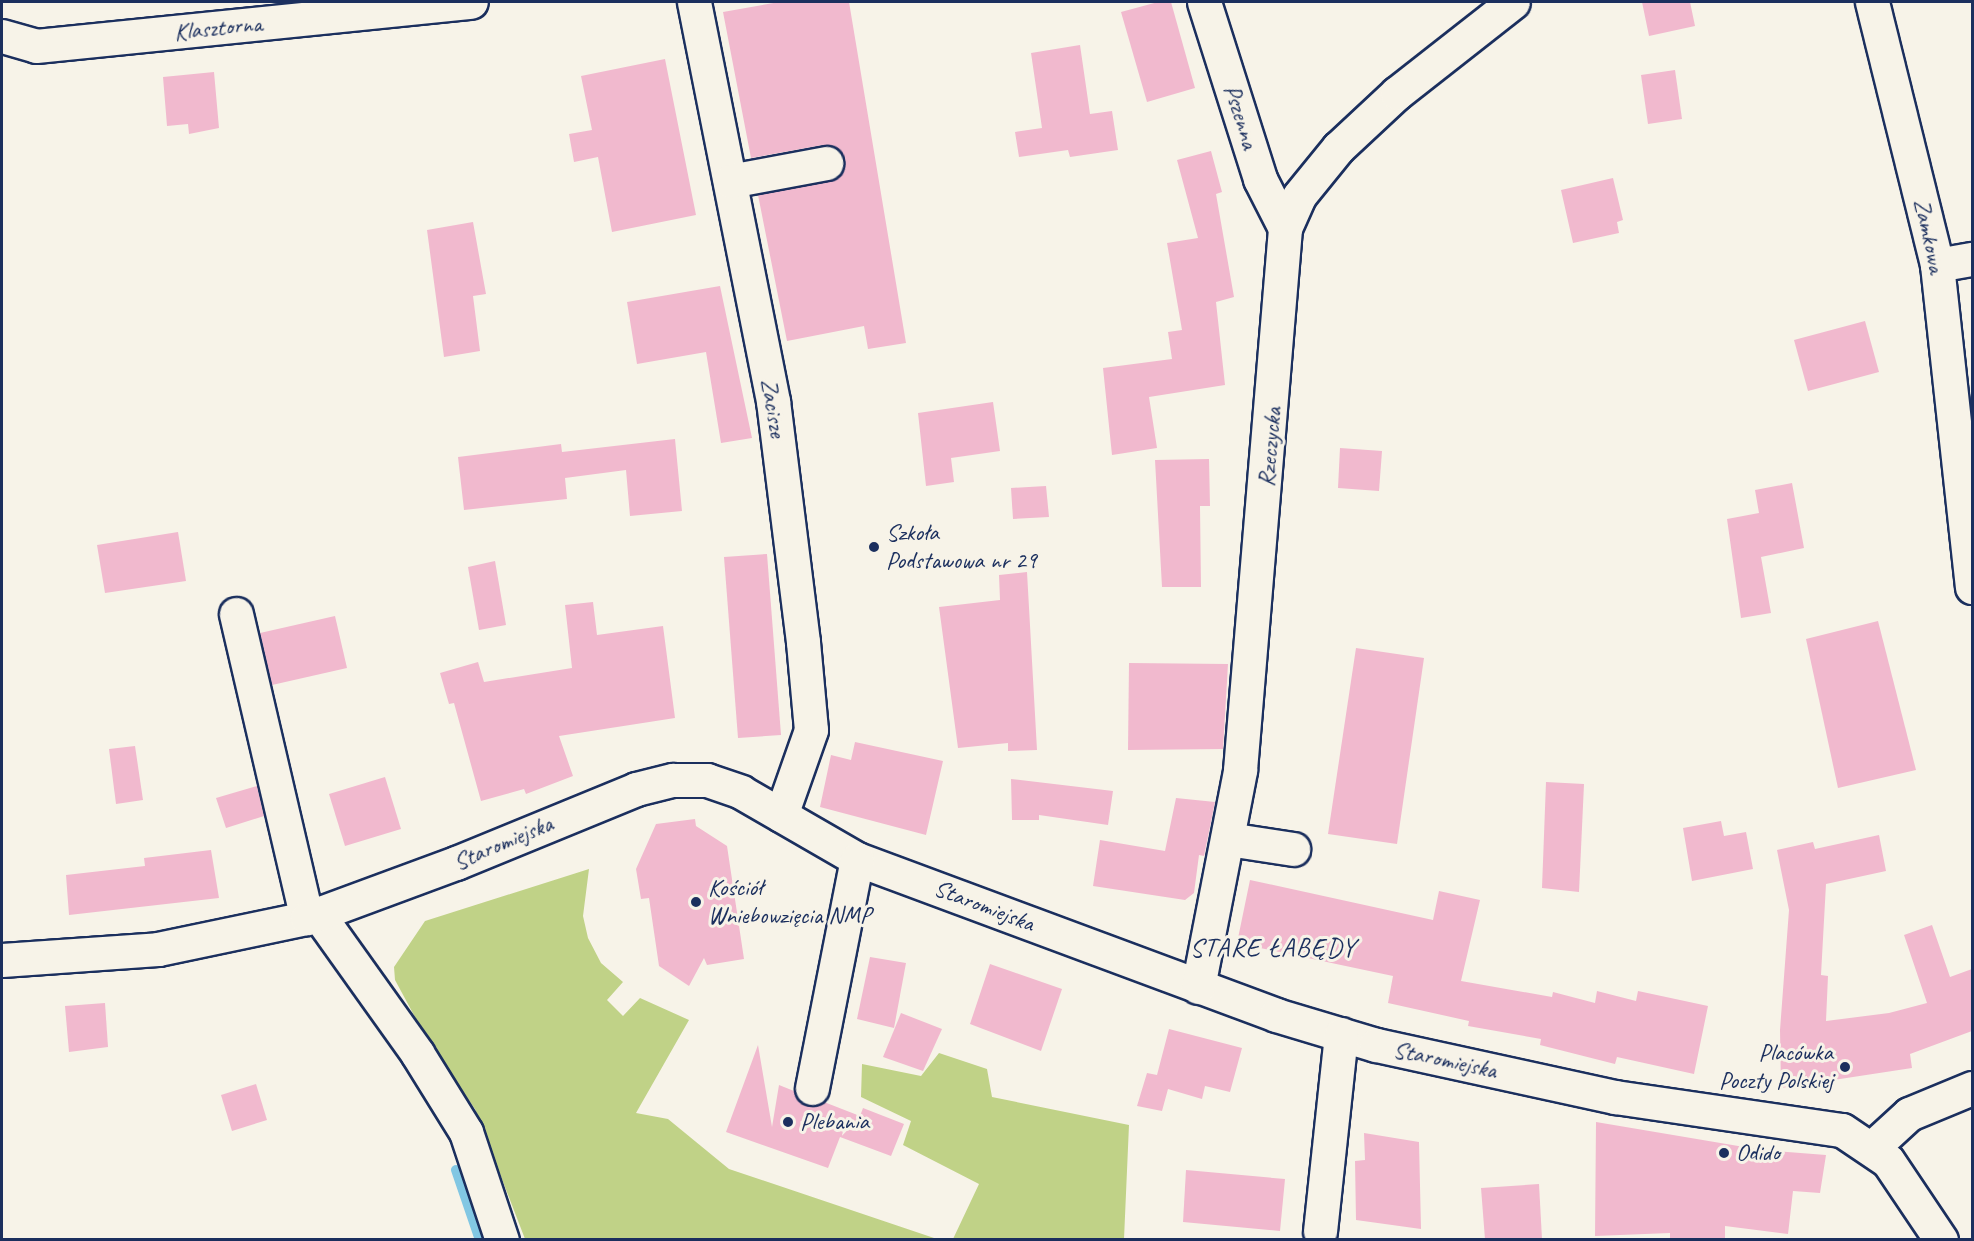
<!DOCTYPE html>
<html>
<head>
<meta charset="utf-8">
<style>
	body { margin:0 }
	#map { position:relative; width:1974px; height:1241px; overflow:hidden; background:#f7f3e8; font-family:Caveat,sans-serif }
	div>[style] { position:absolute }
	.green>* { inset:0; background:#c0d287 }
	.stream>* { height:10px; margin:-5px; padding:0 5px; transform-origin:5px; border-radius:5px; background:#82c7e3 }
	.building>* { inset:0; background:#f1b9ce }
	.roads { filter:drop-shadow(2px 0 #1b2f5e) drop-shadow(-2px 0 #1b2f5e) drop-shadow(0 2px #1b2f5e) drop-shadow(0 -2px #1b2f5e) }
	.minor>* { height:33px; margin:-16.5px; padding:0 16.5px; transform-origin:16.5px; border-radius:16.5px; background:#f7f3e8 }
	.dots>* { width:16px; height:16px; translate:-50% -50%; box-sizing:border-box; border:3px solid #f7f3e8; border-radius:50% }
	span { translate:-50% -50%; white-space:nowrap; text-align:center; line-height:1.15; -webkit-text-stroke:6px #f7f3e8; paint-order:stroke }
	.street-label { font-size:24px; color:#1b2f5e }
	.poi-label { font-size:24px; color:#1b2f5e }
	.left { translate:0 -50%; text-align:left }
	.right { translate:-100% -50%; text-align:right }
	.neighbourhood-label { font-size:26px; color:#1b2f5e; letter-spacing:1.5px }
	.frame { position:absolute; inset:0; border:3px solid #1b2f5e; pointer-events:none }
</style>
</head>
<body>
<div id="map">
	<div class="green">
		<i style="clip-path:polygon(589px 869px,583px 916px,588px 938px,601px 963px,623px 982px,607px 1000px,623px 1016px,640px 998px,689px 1020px,636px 1113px,668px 1119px,729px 1169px,937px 1239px,525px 1239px,475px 1109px,428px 1041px,395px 980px,394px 967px,425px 921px)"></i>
		<i style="clip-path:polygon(939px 1053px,987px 1069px,992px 1097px,1129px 1125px,1124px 1239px,953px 1239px,979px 1184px,903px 1145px,911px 1121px,861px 1097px,862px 1064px,921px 1076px)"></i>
	</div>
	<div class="stream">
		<i style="left:456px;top:1170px;width:74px;rotate:71.1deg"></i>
	</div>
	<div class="building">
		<i style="clip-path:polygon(779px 2px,849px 2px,906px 343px,868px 349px,864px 326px,787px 341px,758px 195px,830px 181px,839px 177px,844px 160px,840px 150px,823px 145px,751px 158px,723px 12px)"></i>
		<i style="clip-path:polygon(1158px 2px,1171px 2px,1195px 88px,1147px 102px,1121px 12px)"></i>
		<i style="clip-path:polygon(1642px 2px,1690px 2px,1695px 26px,1649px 36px)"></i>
		<i style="clip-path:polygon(1080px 45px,1090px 114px,1112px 111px,1118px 150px,1070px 157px,1068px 150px,1019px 157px,1015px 132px,1042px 128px,1031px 53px)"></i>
		<i style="clip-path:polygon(665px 59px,696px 215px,612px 232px,598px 157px,574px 162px,569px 134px,592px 130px,581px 76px)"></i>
		<i style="clip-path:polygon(1675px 70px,1682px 119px,1648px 124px,1641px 75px)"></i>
		<i style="clip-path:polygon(214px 72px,219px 128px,189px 134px,188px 124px,167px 126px,163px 77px)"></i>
		<i style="clip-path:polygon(1211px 151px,1222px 192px,1216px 194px,1234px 297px,1216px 302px,1225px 385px,1149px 397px,1157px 448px,1112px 455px,1103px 368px,1172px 359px,1168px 332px,1182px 330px,1167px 243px,1198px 238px,1177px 160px)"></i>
		<i style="clip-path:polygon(1613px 178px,1623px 220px,1617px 222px,1619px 233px,1573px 243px,1561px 190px)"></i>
		<i style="clip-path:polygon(473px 222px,486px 294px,473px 296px,480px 351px,444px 357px,427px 230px)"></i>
		<i style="clip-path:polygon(720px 286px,752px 438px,721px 443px,706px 352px,637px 364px,627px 302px)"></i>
		<i style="clip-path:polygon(1865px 321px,1879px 372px,1808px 391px,1794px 340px)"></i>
		<i style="clip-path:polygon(993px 402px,1000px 451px,951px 458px,954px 482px,926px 486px,918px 413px)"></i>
		<i style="clip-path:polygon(675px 439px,682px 511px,630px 516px,626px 470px,565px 478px,567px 499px,464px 510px,458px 457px,561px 444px,562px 452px)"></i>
		<i style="clip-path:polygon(1340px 448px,1382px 451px,1379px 491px,1338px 488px)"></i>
		<i style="clip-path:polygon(1209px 459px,1210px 506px,1200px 506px,1201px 587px,1162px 587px,1155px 460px)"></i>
		<i style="clip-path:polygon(1792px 483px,1804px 548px,1761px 557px,1771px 613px,1741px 618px,1727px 519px,1759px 513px,1755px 490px)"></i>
		<i style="clip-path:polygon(1046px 486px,1049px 517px,1013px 519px,1011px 488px)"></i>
		<i style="clip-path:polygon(178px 532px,186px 581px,105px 593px,97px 545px)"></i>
		<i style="clip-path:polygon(767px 554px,781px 735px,738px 738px,724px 557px)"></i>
		<i style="clip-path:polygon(495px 561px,506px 625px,479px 630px,468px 567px)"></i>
		<i style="clip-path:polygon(1027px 572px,1037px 750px,1008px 751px,1008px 743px,958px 748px,939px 607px,1000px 600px,999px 575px)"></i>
		<i style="clip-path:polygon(593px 602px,597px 635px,663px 626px,675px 718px,559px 736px,573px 776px,526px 794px,524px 789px,481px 801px,454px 703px,449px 704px,440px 673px,478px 662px,484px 682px,572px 668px,565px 605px)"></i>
		<i style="clip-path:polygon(335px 616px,347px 668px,272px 685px,260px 633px)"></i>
		<i style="clip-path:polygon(1878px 621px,1916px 770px,1838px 788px,1806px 639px)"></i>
		<i style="clip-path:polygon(1356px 648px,1424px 658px,1397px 844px,1328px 834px)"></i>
		<i style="clip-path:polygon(1129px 663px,1228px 664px,1223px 749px,1128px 750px)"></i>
		<i style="clip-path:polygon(855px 742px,943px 761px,926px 835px,820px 807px,831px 755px,851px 760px)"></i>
		<i style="clip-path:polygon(135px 746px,143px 800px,116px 804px,109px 749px)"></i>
		<i style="clip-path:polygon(385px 777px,401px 829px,345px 846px,329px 794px)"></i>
		<i style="clip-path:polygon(1011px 779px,1113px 791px,1108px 825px,1039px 815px,1039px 820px,1012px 820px)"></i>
		<i style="clip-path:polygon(1546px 782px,1584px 784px,1579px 892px,1542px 888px)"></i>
		<i style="clip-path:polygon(257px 786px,264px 816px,226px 828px,216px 798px)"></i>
		<i style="clip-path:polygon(1176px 798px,1215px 802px,1204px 856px,1199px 855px,1194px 893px,1185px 900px,1093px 886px,1100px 840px,1165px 851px)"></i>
		<i style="clip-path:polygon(695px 819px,696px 826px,727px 846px,744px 959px,707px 965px,704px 958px,689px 986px,659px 966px,649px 898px,641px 899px,636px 869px,656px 824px)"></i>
		<i style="clip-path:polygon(1721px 821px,1724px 836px,1746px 832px,1753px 869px,1692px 881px,1683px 828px)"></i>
		<i style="clip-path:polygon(1879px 835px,1886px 871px,1826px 884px,1821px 975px,1828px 976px,1826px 1021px,1889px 1013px,1927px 1003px,1904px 935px,1932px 925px,1950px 977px,1972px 969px,1972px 1031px,1910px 1054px,1912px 1068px,1781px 1088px,1780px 1030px,1789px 910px,1777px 850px,1813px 842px,1815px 849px)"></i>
		<i style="clip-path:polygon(211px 850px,219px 898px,69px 915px,66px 875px,145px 866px,144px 858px)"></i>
		<i style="clip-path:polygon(1250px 880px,1433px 920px,1439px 891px,1480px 900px,1461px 981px,1552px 997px,1553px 992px,1595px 1003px,1597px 991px,1636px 1001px,1638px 991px,1708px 1006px,1694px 1074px,1617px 1057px,1615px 1064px,1540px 1045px,1541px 1039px,1468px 1026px,1469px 1021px,1388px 1003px,1393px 976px,1237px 943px)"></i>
		<i style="clip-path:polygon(870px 957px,906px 963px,894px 1028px,857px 1019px)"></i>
		<i style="clip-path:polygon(990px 964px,1062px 989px,1041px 1051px,970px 1024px)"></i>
		<i style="clip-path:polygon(105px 1003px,108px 1047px,69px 1052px,65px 1006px)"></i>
		<i style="clip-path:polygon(901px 1013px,942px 1029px,923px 1071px,883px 1057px)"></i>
		<i style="clip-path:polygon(1169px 1029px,1242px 1048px,1230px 1092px,1205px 1086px,1202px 1099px,1168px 1089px,1162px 1111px,1137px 1106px,1147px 1073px,1157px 1075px)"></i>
		<i style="clip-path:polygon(758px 1045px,772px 1127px,779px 1085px,794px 1091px,808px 1106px,824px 1102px,860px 1116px,863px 1108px,904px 1124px,891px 1156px,840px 1137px,828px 1168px,726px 1132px)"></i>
		<i style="clip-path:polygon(256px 1084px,267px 1120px,232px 1131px,221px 1095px)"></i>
		<i style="clip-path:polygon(1596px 1122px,1762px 1150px,1826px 1155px,1820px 1193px,1793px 1191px,1788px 1234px,1725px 1226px,1725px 1239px,1670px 1239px,1670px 1233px,1595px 1236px)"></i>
		<i style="clip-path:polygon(1364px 1133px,1419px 1142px,1421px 1229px,1356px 1220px,1355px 1161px,1365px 1160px)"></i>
		<i style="clip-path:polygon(1186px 1170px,1285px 1179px,1280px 1231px,1183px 1222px)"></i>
		<i style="clip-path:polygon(1539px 1184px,1542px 1239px,1485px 1239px,1481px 1188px)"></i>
	</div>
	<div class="roads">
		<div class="minor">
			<i style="left:694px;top:2px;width:407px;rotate:78.8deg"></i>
			<i style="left:773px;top:401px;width:243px;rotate:82.9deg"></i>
			<i style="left:803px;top:642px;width:88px;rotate:84.8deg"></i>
			<i style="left:811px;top:730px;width:90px;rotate:109.4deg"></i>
			<i style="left:1204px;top:2px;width:186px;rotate:72.4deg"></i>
			<i style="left:1260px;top:179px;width:55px;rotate:63deg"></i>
			<i style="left:1872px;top:2px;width:271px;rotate:76.1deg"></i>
			<i style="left:1937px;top:265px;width:324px;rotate:83.8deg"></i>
			<i style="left:2px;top:36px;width:35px;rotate:16deg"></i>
			<i style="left:36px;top:46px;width:437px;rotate:-5.8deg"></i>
			<i style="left:730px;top:181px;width:98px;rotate:-10.6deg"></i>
			<i style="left:1937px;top:265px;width:36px;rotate:-10deg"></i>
			<i style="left:236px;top:614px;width:312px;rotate:76.9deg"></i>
			<i style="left:1228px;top:839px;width:66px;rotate:8.7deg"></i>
			<i style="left:318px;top:914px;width:171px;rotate:54.5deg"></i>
			<i style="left:417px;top:1053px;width:93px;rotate:58.2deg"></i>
			<i style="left:466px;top:1132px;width:114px;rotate:71.6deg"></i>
			<i style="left:2px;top:960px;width:156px;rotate:-4deg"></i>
			<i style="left:158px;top:949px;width:152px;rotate:-11.8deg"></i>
			<i style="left:307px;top:918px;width:159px;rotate:-20.3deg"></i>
			<i style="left:456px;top:863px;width:195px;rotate:-22.3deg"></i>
			<i style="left:636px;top:789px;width:38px;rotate:-14deg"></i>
			<i style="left:673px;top:780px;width:34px"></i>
			<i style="left:707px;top:780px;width:36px;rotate:19deg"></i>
			<i style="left:741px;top:792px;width:134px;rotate:30deg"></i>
			<i style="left:857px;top:859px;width:447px;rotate:20.4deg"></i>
			<i style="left:1276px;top:1015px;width:104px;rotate:16.7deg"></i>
			<i style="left:1376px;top:1045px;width:245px;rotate:12.3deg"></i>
			<i style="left:1615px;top:1097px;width:229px;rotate:8.3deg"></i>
			<i style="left:1842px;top:1130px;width:55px;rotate:34deg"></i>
			<i style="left:1888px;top:1161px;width:95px;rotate:56.1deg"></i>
			<i style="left:1198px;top:987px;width:221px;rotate:-79deg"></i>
			<i style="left:1240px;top:770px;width:544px;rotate:-85.25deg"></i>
			<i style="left:1285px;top:228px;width:35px;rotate:-66deg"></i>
			<i style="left:1299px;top:196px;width:62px;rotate:-50.9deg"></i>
			<i style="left:1338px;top:148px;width:81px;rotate:-43deg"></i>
			<i style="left:1397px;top:93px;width:147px;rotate:-38.1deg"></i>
			<i style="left:812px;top:1088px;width:233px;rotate:-78.9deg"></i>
			<i style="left:1873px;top:1147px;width:49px;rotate:-42.5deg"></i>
			<i style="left:1909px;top:1114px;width:68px;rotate:-22.4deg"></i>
			<i style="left:1320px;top:1231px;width:198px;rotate:-83.9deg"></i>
		</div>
	</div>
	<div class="dots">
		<i style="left:874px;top:547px;background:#1b2f5e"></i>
		<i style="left:696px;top:902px;background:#1b2f5e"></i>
		<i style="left:1845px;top:1067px;background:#1b2f5e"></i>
		<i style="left:788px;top:1122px;background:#1b2f5e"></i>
		<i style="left:1724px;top:1153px;background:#1b2f5e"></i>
	</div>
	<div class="street-label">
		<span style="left:218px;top:28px;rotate:-6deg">Klasztorna</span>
		<span style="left:1241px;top:117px;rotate:73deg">Pszenna</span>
		<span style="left:1929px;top:236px;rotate:77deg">Zamkowa</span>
		<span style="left:773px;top:408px;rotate:80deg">Zacisze</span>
		<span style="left:1270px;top:447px;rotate:-85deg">Rzeczycka</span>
		<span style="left:503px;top:843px;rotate:-23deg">Staromiejska</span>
		<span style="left:984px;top:906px;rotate:21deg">Staromiejska</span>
		<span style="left:1445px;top:1060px;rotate:12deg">Staromiejska</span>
	</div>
	<div class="poi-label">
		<span class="left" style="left:886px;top:547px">Szkoła<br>Podstawowa nr 29</span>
		<span class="left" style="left:708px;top:902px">Kościół<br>Wniebowzięcia NMP</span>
		<span class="right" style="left:1833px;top:1067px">Placówka<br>Poczty Polskiej</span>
		<span class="left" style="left:800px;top:1122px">Plebania</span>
		<span class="left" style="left:1736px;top:1153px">Odido</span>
	</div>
	<div class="neighbourhood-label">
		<span style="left:1273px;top:948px">STARE ŁABĘDY</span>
	</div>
	<div class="frame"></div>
</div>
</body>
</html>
